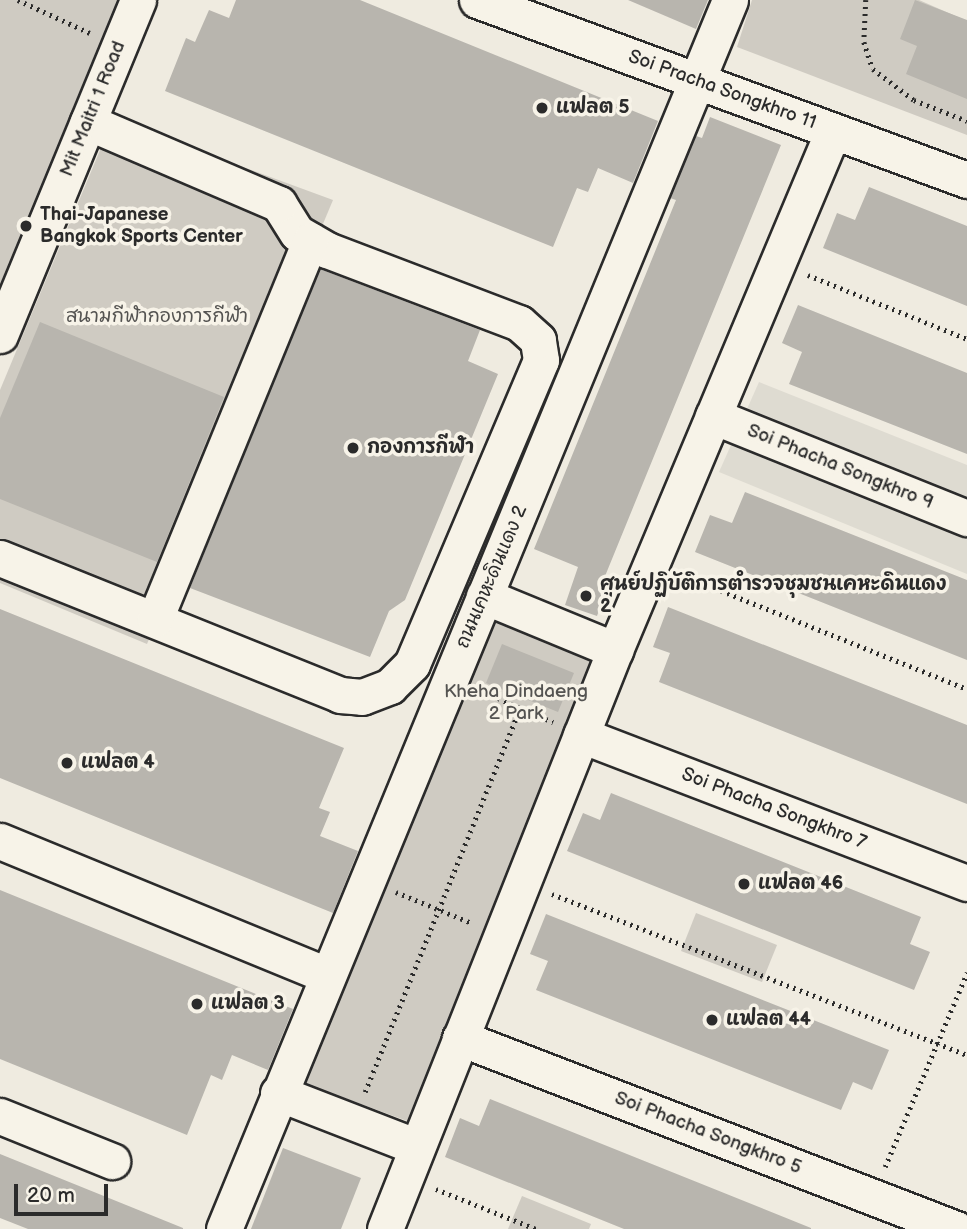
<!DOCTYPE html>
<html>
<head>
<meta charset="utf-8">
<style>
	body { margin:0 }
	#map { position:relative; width:967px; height:1229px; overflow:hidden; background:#efebe0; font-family:"Balsamiq Sans","Playpen Sans Thai",sans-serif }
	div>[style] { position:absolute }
	.built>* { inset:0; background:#dedbd1 }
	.green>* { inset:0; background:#cfcbc2 }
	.building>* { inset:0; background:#b8b5ae }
	.path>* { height:4.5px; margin-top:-2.25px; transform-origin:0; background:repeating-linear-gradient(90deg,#2b2b2b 0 2px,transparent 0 7px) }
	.roads { filter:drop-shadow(2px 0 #2b2b2b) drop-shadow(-2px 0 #2b2b2b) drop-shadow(0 2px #2b2b2b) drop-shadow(0 -2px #2b2b2b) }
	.minor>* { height:35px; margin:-17.5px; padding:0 17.5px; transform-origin:17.5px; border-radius:17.5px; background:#f7f3e8 }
	.dots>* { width:19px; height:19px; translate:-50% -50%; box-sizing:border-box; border:4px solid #f7f3e8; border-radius:50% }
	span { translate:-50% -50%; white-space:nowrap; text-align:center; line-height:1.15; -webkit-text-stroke:7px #f7f3e8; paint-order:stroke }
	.street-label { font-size:19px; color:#2b2b2b }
	.poi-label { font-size:19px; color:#2b2b2b; font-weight:700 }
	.left { translate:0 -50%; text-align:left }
	.park-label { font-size:19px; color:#545351 }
	.scale { position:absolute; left:14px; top:1184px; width:94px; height:32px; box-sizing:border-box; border:4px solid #2b2b2b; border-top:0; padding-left:9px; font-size:21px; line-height:24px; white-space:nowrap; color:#2b2b2b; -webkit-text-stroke:5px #f7f3e8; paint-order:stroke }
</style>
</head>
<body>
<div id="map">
	<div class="built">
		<i style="clip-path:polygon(759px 382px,967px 465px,967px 574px,719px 472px)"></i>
	</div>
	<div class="green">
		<i style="clip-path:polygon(0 0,152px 0,0 340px)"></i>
		<i style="clip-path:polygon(752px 0,919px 0,967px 21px,967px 135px,737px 47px)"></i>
		<i style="clip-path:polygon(113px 119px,333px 200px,147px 644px,0 583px,0 390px)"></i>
		<i style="clip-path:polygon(488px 610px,601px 658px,410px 1122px,298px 1081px)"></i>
		<i style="clip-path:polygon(696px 913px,777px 945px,762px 982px,681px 951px)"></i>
		<i style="clip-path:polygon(522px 1196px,591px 1224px,589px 1229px,508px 1229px)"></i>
	</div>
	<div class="building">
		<i style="clip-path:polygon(236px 0,360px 0,658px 121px,633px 183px,598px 168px,588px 192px,577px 188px,553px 247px,165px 91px,186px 38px,195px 42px,209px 10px,229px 18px)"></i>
		<i style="clip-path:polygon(628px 0,708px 0,696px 29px)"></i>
		<i style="clip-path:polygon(915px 0,967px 20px,967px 99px,906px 74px,917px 46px,900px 39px)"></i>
		<i style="clip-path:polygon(710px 117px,781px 145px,601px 586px,607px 588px,597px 616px,565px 605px,578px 567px,534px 549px,676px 200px,670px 198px,696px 136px,702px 138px)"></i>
		<i style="clip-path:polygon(869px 187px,967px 226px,967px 306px,823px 248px,837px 213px,855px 220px)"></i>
		<i style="clip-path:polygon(320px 269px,480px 330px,468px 361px,498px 374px,405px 600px,389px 611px,370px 657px,190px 588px)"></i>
		<i style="clip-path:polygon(798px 305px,967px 373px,967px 454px,789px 384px,802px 352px,782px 343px)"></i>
		<i style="clip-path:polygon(40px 322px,224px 397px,157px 562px,0 499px,0 418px)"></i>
		<i style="clip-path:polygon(745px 492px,967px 580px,967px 660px,695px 552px,710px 515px,732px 523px)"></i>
		<i style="clip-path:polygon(668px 607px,967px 725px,967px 804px,659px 682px,670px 653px,653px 647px)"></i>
		<i style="clip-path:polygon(0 609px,344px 748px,319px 808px,330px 812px,320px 836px,358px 851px,333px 913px,0 778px)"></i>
		<i style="clip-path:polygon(502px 644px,574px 673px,558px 712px,486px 683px)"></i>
		<i style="clip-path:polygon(611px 793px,921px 917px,910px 944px,930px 952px,914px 990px,567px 851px,583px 813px,600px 820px)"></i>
		<i style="clip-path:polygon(0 890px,293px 1009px,268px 1070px,232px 1055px,222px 1080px,211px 1075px,187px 1135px,0 1059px)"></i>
		<i style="clip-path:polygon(546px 914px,889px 1050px,872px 1090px,853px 1082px,841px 1110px,536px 990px,548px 961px,530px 954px)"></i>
		<i style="clip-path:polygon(490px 1099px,811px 1228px,811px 1229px,624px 1229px,445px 1157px,460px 1118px,479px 1126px)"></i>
		<i style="clip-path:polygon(283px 1148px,361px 1178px,341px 1229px,251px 1229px)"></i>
		<i style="clip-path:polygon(0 1154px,183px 1228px,183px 1229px,28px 1229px,0 1218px)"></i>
	</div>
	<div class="path">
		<i style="left:18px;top:0;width:79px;rotate:24.6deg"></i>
		<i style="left:866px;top:0;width:42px;rotate:92.7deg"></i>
		<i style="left:864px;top:42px;width:28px;rotate:72deg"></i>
		<i style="left:873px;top:69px;width:51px;rotate:37.1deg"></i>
		<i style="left:914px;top:100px;width:57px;rotate:21.6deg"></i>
		<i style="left:808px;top:275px;width:171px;rotate:21.9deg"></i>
		<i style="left:682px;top:575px;width:307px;rotate:21.8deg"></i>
		<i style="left:479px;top:689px;width:45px;rotate:24.9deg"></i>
		<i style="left:396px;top:892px;width:82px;rotate:22.2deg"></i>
		<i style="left:552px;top:894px;width:445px;rotate:21.2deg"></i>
		<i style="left:365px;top:1092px;width:414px;rotate:-68deg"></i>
		<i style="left:520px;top:708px;width:36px;rotate:23deg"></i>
		<i style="left:885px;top:1167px;width:211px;rotate:-67.1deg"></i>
		<i style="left:436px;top:1189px;width:108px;rotate:21.8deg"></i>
	</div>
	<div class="roads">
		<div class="minor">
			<i style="left:477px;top:0;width:522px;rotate:20.17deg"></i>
			<i style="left:0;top:335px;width:362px;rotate:-67.6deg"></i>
			<i style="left:713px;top:416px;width:274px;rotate:21.9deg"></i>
			<i style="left:0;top:558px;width:367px;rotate:21.9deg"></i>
			<i style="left:340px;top:695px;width:22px;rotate:5deg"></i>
			<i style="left:362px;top:697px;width:30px;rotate:-21deg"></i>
			<i style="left:390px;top:686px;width:31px;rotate:-45deg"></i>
			<i style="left:412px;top:664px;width:330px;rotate:-67deg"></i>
			<i style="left:541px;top:360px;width:20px;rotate:-99deg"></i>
			<i style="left:538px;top:340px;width:25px;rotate:-138deg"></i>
			<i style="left:519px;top:323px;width:205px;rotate:-159.2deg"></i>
			<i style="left:327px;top:250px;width:34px;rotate:-150deg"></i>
			<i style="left:297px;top:233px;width:34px;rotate:-122deg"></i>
			<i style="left:279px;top:204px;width:208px;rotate:-156.8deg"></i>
			<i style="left:484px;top:596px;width:142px;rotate:22.4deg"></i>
			<i style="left:155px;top:619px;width:409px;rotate:-67.7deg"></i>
			<i style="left:581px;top:735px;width:413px;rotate:21deg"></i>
			<i style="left:0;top:841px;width:352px;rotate:22.3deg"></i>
			<i style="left:460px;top:1038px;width:532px;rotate:21.06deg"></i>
			<i style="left:278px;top:1093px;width:149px;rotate:21.2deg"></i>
			<i style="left:0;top:1116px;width:121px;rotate:21.9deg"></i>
			<i style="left:224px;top:1229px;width:1329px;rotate:-67.62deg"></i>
			<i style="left:385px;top:1229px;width:623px;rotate:-68.34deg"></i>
			<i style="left:615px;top:650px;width:563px;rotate:-67.22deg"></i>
		</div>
	</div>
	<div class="dots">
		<i style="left:542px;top:108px;background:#2b2b2b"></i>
		<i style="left:26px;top:226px;background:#2b2b2b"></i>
		<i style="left:353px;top:448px;background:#2b2b2b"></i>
		<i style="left:586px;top:596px;background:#2b2b2b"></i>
		<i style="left:67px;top:763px;background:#2b2b2b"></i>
		<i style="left:744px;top:884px;background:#2b2b2b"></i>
		<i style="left:197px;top:1004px;background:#2b2b2b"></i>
		<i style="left:712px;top:1020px;background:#2b2b2b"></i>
	</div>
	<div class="street-label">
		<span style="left:722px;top:90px;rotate:20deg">Soi Pracha Songkhro 11</span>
		<span style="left:93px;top:109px;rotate:-68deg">Mit Maitri 1 Road</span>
		<span style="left:840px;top:467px;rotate:22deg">Soi Phacha Songkhro 9</span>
		<span style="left:492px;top:577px;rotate:-67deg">ถนนเคหะดินแดง 2</span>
		<span style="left:774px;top:809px;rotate:21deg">Soi Phacha Songkhro 7</span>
		<span style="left:708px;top:1133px;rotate:21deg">Soi Phacha Songkhro 5</span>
	</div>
	<div class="poi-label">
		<span class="left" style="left:556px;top:108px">แฟลต 5</span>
		<span class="left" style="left:40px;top:226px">Thai-Japanese<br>Bangkok Sports Center</span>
		<span class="left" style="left:367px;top:448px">กองการกีฬา</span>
		<span class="left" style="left:600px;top:596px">ศูนย์ปฏิบัติการตำรวจชุมชนเคหะดินแดง<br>2</span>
		<span class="left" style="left:81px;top:763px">แฟลต 4</span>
		<span class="left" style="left:758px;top:884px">แฟลต 46</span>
		<span class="left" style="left:211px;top:1004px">แฟลต 3</span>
		<span class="left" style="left:726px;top:1020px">แฟลต 44</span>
	</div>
	<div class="park-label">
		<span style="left:157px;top:317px">สนามกีฬากองการกีฬา</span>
		<span style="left:516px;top:703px">Kheha Dindaeng<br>2 Park</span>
	</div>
	<div class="scale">20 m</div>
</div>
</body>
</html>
